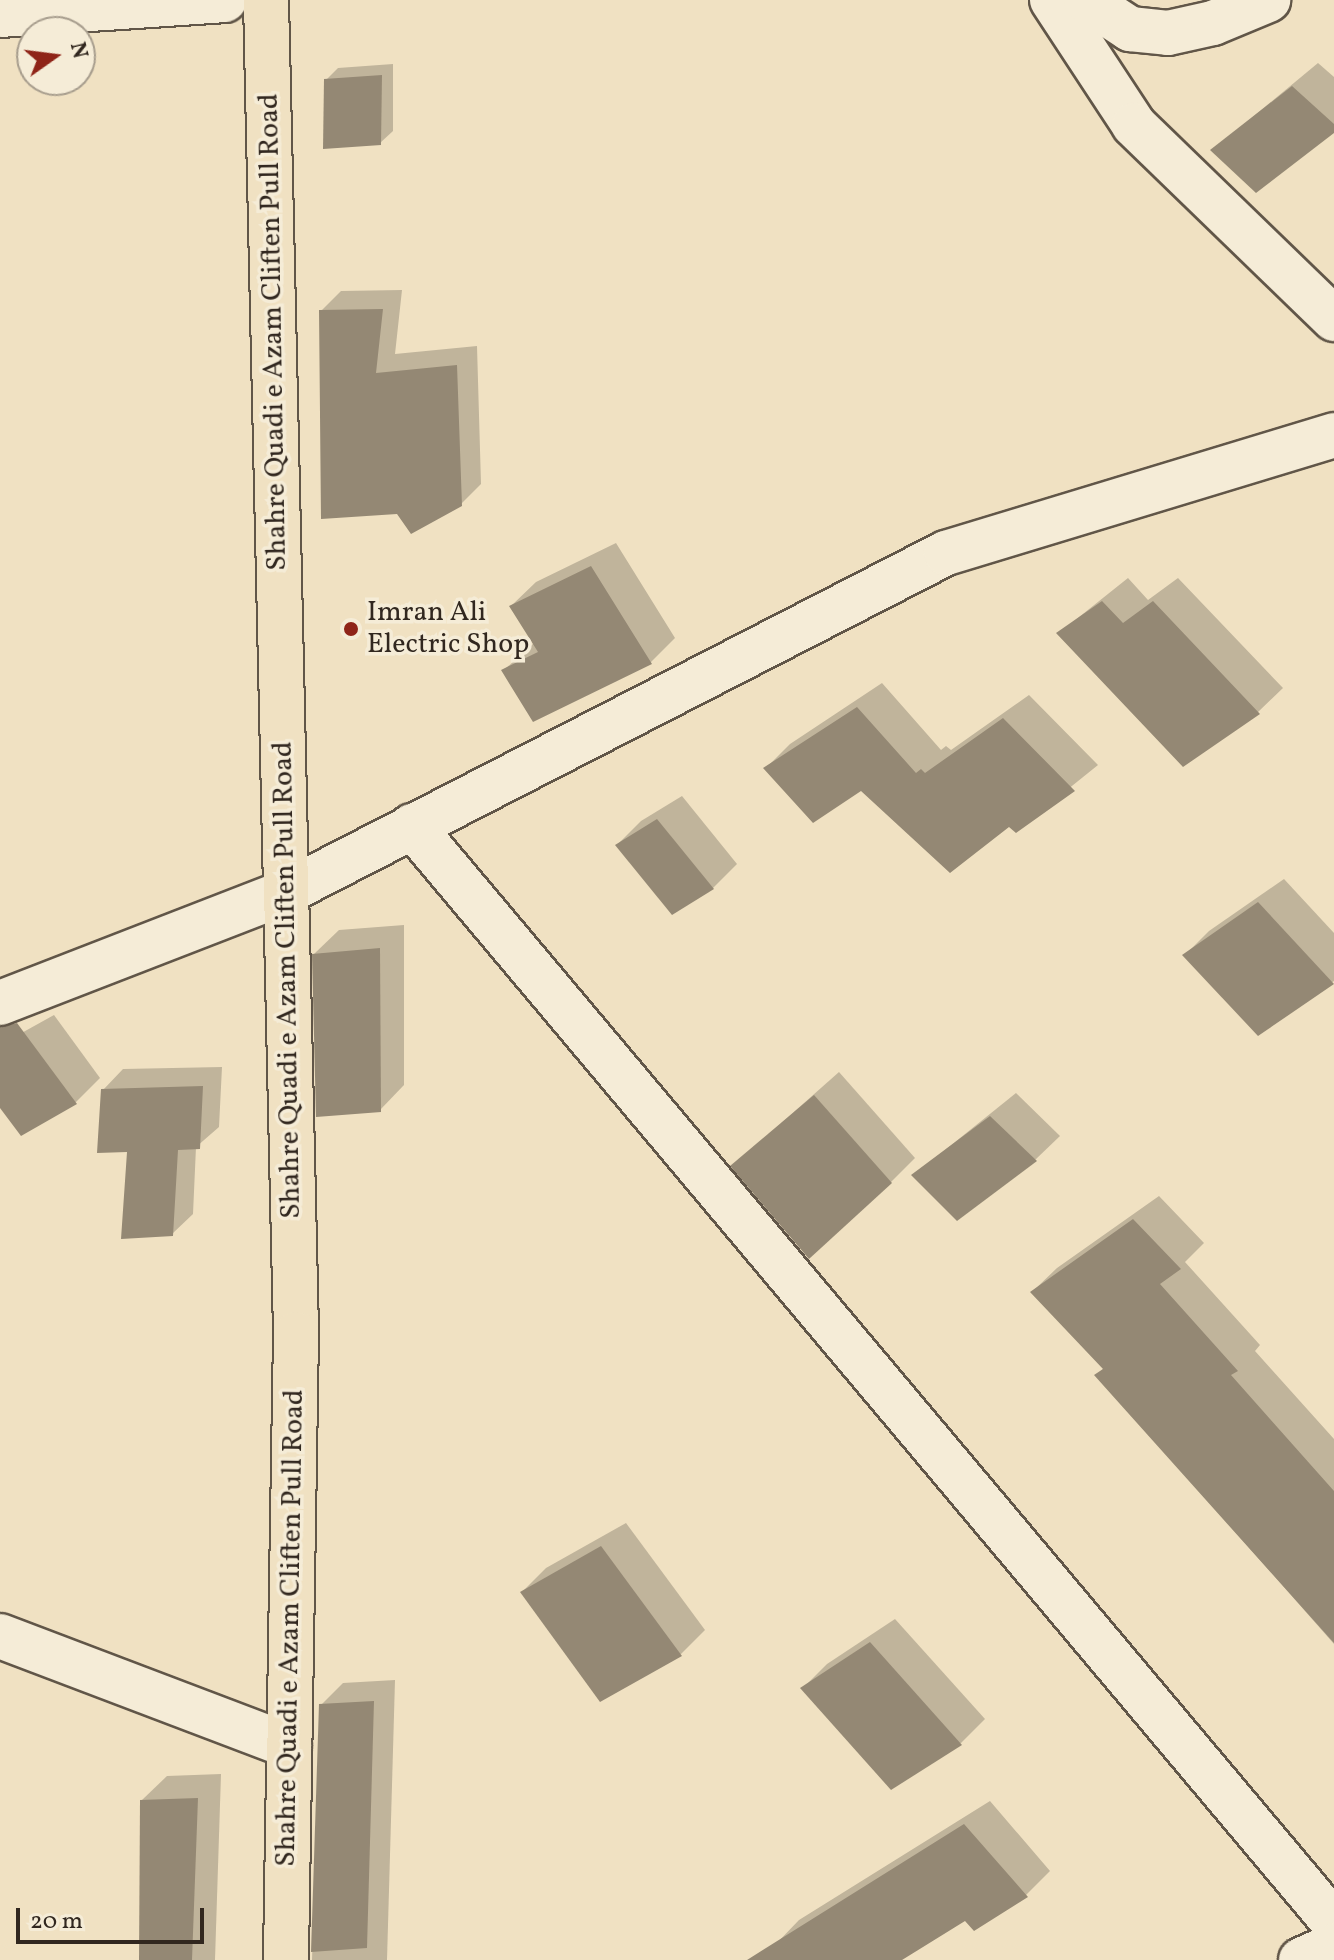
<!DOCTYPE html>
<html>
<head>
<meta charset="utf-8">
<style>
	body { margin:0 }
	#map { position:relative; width:1334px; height:1960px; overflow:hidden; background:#f0e1c2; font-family:Vollkorn,serif }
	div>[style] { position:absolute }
	.shadow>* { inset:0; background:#0003 }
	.building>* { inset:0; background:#948874 }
	.roads { filter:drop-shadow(2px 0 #615648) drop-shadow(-2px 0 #615648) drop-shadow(0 2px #615648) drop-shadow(0 -2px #615648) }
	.minor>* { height:44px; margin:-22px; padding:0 22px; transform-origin:22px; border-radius:22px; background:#f5ecd7 }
	.highway>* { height:44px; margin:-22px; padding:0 22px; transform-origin:22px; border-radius:22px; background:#f0e1c2 }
	.dots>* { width:22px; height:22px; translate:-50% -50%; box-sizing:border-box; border:4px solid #f5ecd7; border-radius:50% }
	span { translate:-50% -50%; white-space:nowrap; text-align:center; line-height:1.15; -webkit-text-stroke:7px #f5ecd7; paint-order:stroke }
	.street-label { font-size:28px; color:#31271f }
	.poi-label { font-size:28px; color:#31271f }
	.left { translate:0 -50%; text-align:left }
	.north { position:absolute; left:16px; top:16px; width:80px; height:80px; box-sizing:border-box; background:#f5ecd7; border:2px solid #a79d8d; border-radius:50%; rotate:76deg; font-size:22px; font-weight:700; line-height:32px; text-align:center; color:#31271f }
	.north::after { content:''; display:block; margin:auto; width:28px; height:36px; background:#8f2418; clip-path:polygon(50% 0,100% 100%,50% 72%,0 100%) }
	.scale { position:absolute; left:16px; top:1908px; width:188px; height:36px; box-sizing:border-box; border:4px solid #31271f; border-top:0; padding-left:10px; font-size:24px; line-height:28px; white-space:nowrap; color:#31271f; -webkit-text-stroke:6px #f5ecd7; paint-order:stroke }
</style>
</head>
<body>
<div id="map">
	<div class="shadow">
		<i style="clip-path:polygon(1318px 63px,1334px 77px,1334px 130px,1213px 150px)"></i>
		<i style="clip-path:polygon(393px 64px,393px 131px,380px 143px,326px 80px,338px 68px)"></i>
		<i style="clip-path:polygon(402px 290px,395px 354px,477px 346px,481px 484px,461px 504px,321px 311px,341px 291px)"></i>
		<i style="clip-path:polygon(616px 543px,675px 638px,651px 662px,504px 670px,534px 643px,511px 606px,536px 582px)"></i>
		<i style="clip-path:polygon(1128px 578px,1148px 600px,1178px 578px,1283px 688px,1258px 712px,1183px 765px,1059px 633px)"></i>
		<i style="clip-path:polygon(882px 683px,941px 750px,946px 746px,951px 750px,1029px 695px,1098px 765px,1016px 831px,1009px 824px,766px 768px,790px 744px)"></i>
		<i style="clip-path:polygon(682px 796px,737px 864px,713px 888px,672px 912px,617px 845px,641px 821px)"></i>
		<i style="clip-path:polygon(1284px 879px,1334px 933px,1334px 981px,1258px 1034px,1185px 955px,1209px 931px)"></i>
		<i style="clip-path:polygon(404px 925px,404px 1085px,380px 1110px,314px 954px,339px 930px)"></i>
		<i style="clip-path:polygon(54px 1015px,100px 1078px,76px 1102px,21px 1133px,0 1104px,0 1045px)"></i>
		<i style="clip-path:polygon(222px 1067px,219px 1127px,196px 1147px,193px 1214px,172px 1234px,103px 1090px,123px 1069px)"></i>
		<i style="clip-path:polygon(839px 1072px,915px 1158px,891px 1182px,733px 1166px)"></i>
		<i style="clip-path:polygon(1016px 1093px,1060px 1136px,1035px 1160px,914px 1175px)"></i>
		<i style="clip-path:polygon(1159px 1196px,1204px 1243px,1185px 1262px,1260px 1345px,1255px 1351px,1334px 1439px,1334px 1644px,1097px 1375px,1104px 1368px,1032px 1292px,1057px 1268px)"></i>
		<i style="clip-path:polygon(626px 1523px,705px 1630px,681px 1654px,601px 1699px,522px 1592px,546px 1568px)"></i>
		<i style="clip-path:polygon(895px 1619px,985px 1719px,961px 1743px,891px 1788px,803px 1688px,827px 1664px)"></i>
		<i style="clip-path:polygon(395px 1680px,387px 1960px,312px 1960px,321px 1705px,343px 1683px)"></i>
		<i style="clip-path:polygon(221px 1774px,215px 1960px,141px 1960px,142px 1800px,167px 1776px)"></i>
		<i style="clip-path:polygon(990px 1801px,1050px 1871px,1026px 1895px,966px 1918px,898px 1960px,787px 1960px,775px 1945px,799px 1920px)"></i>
	</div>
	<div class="building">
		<i style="clip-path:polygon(382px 75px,381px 145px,323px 149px,324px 79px)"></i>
		<i style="clip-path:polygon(1292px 86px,1334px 124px,1334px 133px,1256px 193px,1210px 150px)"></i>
		<i style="clip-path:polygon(383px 309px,376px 373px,457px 365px,462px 506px,411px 534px,397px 514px,321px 519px,319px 310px)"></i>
		<i style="clip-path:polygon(591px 566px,652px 664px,533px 722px,501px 670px,538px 652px,509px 606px)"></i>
		<i style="clip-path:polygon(1102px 601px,1123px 623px,1153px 601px,1260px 714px,1183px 767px,1056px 633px)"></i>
		<i style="clip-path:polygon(857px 707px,916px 773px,921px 769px,925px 773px,1003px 718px,1075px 791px,1016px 833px,1009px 827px,950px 873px,861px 791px,813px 823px,763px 768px)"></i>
		<i style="clip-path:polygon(657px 819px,714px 889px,672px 915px,615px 845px)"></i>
		<i style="clip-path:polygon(1258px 902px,1334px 984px,1258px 1036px,1182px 955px)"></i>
		<i style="clip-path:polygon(380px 948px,381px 1112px,316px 1117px,312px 954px)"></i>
		<i style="clip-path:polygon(17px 1023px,77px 1104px,21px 1136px,0 1108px,0 1027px)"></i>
		<i style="clip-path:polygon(203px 1086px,200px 1149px,178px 1150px,173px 1236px,121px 1239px,127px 1152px,97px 1153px,101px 1089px)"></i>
		<i style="clip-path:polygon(814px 1095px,892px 1183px,809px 1259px,730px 1166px)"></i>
		<i style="clip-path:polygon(990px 1116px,1037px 1161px,957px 1221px,911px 1175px)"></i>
		<i style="clip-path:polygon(1133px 1219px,1181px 1269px,1160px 1284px,1238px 1371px,1231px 1375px,1334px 1491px,1334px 1643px,1094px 1375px,1103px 1369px,1030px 1292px)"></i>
		<i style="clip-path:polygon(601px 1546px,682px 1656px,600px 1702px,520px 1592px)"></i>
		<i style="clip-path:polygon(870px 1642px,962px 1745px,891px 1790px,800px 1688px)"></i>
		<i style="clip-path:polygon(374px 1701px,367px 1948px,311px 1952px,319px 1704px)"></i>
		<i style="clip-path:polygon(198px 1798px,192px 1960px,139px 1960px,140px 1800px)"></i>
		<i style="clip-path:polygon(964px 1824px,1028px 1897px,974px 1931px,965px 1921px,902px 1960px,747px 1960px)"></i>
	</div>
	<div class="roads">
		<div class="minor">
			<i style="left:1052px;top:0;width:149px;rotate:56.7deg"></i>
			<i style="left:1134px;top:125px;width:279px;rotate:44.1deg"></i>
			<i style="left:1086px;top:0;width:53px;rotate:33.4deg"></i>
			<i style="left:1130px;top:29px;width:38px;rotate:6deg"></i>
			<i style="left:1168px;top:33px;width:46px;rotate:-12.5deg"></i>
			<i style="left:1213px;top:23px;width:60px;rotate:-22.7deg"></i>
			<i style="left:0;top:15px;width:225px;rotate:-3.8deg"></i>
			<i style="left:412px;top:826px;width:1433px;rotate:49.95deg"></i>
			<i style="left:0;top:1003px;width:307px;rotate:-21.2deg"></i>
			<i style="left:286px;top:892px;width:742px;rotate:-27.19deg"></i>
			<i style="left:946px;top:553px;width:406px;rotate:-16.9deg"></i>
			<i style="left:0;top:1636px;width:309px;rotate:20.8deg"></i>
			<i style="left:1301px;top:1960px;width:36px;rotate:-24deg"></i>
		</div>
		<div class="highway">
			<i style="left:266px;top:0;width:1334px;rotate:88.71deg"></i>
			<i style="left:296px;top:1334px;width:626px;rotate:90.92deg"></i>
		</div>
	</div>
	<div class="dots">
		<i style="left:351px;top:629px;background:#8f2418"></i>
	</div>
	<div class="street-label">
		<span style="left:274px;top:332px;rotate:-91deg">Shahre Quadi e Azam Cliften Pull Road</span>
		<span style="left:288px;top:980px;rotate:-91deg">Shahre Quadi e Azam Cliften Pull Road</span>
		<span style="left:291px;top:1628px;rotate:-89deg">Shahre Quadi e Azam Cliften Pull Road</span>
	</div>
	<div class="poi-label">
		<span class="left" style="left:367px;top:629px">Imran Ali<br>Electric Shop</span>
	</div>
	<div class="north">N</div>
	<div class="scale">20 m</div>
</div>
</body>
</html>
